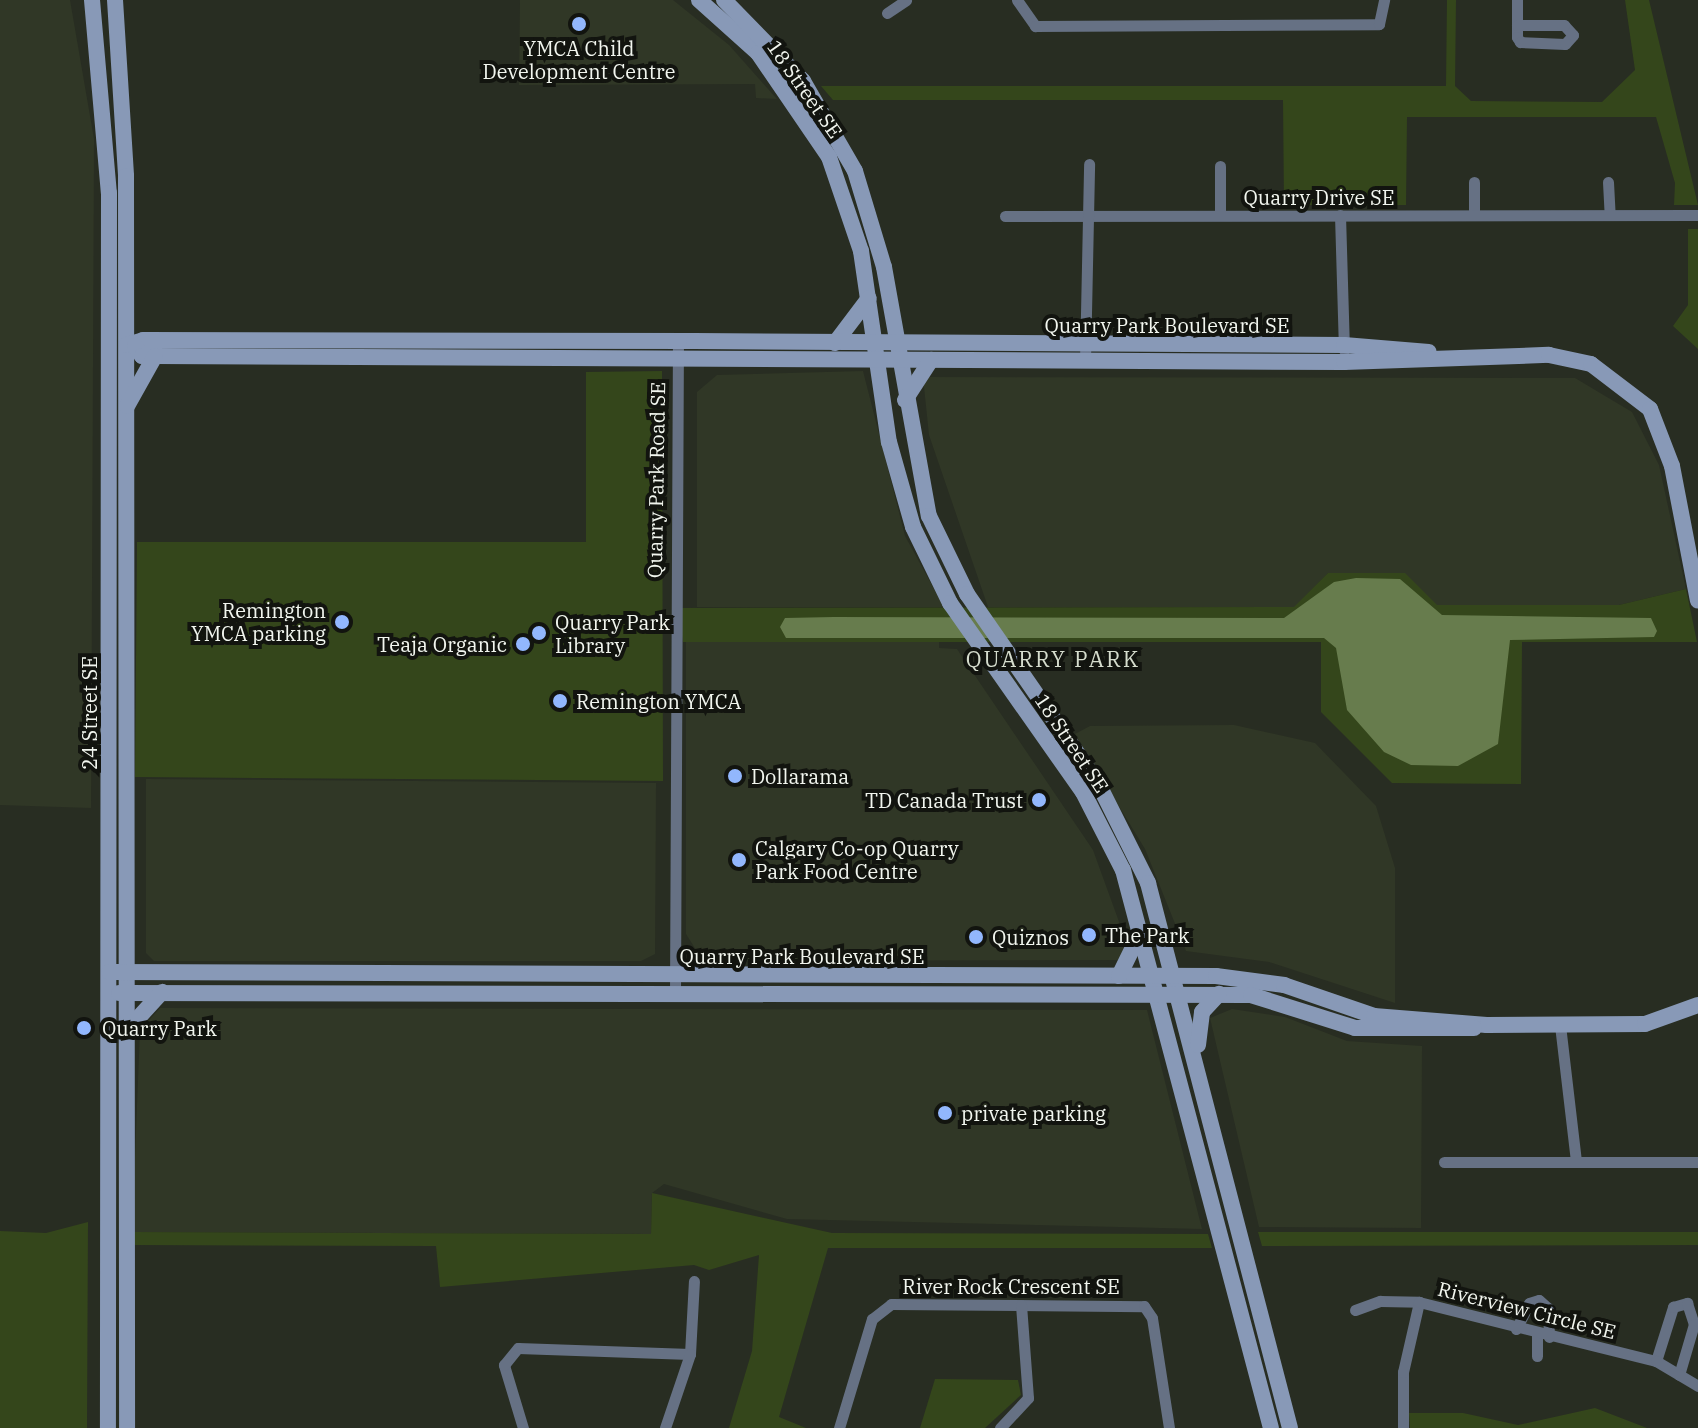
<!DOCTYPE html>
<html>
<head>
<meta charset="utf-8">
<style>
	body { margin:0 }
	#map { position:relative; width:1698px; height:1428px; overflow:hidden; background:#282d22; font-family:"IBM Plex Serif",serif }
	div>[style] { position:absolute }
	.built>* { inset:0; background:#303726 }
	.green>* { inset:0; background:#34461b }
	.water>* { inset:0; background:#677c4d }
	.street>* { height:11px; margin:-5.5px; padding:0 5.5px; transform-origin:5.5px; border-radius:5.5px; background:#667184 }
	.secondary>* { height:16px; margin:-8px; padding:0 8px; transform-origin:8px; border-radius:8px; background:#8899b7 }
	.dots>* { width:22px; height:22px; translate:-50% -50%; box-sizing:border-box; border:4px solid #12140f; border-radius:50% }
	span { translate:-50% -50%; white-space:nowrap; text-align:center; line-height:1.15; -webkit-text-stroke:8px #12140f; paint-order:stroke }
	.poi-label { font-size:20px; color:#f2f6ef }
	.right { translate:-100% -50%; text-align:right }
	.left { translate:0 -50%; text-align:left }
	.street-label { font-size:20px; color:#f2f6ef }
	.neighbourhood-label { font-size:22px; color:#d5dccd; letter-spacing:2px }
</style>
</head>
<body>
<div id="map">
	<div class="built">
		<i style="clip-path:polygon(0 0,70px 0,94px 139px,91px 808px,0 805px)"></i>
		<i style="clip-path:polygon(520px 0,673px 0,729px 45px,777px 99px,756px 98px,755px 84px,519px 85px)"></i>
		<i style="clip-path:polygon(863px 371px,905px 536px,944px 607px,697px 607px,697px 392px,717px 375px)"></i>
		<i style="clip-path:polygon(923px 377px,1575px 378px,1632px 412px,1659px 465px,1686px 589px,1619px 605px,1436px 605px,1404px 573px,1328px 573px,1295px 607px,988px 607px,929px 435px)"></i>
		<i style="clip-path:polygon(686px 642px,939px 642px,939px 648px,957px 649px,1093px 850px,1126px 941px,1120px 960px,703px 961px,686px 934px)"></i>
		<i style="clip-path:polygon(1234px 725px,1315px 743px,1376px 806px,1395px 868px,1395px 1003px,1269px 962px,1186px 951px,1145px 849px,1075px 734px,1090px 726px)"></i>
		<i style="clip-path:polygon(146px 779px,656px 783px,655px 954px,641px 961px,154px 961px,146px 953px)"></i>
		<i style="clip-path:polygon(160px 1008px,1147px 1010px,1202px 1229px,787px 1219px,664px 1184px,652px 1193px,651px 1234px,132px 1232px,140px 1030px)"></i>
		<i style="clip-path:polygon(1232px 1009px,1285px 1017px,1347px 1041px,1422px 1046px,1421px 1228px,1259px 1227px,1210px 1018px)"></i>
	</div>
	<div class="green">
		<i style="clip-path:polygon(1447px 0,1456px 0,1455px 86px,1471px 101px,1602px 102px,1635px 70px,1625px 0,1649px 0,1698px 205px,1674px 205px,1675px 183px,1656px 117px,1407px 117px,1406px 205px,1284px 205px,1283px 100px,833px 100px,821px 86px,1446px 86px)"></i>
		<i style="clip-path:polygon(1688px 229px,1698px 229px,1698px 349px,1673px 326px,1688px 305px)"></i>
		<i style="clip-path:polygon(662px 371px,663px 781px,135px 777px,137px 542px,586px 542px,586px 372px)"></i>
		<i style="clip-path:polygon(1328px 573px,1405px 573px,1437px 605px,1619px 605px,1686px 589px,1697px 642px,1522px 642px,1521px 784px,1392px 783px,1321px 712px,1321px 642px,683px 642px,682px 636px,682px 608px,1294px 607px)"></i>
		<i style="clip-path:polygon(652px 1193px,832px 1233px,1208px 1234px,1212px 1248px,828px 1248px,779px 1417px,806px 1428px,729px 1428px,752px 1351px,759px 1255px,709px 1270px,694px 1265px,440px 1287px,436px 1246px,133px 1245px,132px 1232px,651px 1234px)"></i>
		<i style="clip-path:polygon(88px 1222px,87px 1428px,0 1428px,0 1231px,46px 1233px)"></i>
		<i style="clip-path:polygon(1258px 1232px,1698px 1232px,1698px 1245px,1262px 1246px)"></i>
		<i style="clip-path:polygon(935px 1379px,1018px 1380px,1021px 1395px,985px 1428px,920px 1428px)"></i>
		<i style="clip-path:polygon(1595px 1408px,1647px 1428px,1410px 1428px,1409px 1413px,1463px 1413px,1518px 1425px)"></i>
	</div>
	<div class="water">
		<i style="clip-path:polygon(1356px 578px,1400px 579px,1442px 615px,1651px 618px,1657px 631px,1654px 637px,1510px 640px,1498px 744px,1458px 766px,1411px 765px,1384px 752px,1347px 710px,1336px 648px,1324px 638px,786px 638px,780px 627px,785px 618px,834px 617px,1284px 618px,1334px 582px)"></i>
	</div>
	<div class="street">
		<i style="left:1017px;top:0;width:32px;rotate:55deg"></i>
		<i style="left:1035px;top:26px;width:344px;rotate:-0.3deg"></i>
		<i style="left:1379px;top:24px;width:25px;rotate:-78deg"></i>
		<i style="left:1517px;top:0;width:37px;rotate:90deg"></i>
		<i style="left:1517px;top:37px;width:6px;rotate:59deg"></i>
		<i style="left:1520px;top:42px;width:45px;rotate:2.5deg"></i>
		<i style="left:1565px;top:44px;width:12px;rotate:-48deg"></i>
		<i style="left:1573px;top:35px;width:13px;rotate:-132deg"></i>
		<i style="left:1564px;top:25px;width:47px;rotate:180deg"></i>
		<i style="left:887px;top:13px;width:23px;rotate:-34deg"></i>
		<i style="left:1220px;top:166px;width:48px;rotate:90deg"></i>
		<i style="left:1474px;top:182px;width:33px;rotate:90deg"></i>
		<i style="left:1608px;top:182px;width:33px;rotate:87deg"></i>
		<i style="left:1340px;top:215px;width:135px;rotate:88.3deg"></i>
		<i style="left:1005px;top:216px;width:693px;rotate:-0.08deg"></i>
		<i style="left:1085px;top:361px;width:197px;rotate:-88.8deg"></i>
		<i style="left:675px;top:994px;width:653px;rotate:-89.74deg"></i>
		<i style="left:1560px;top:1025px;width:137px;rotate:83.3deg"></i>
		<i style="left:1444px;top:1162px;width:254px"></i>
		<i style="left:1355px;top:1310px;width:27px;rotate:-20deg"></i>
		<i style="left:1380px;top:1301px;width:39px;rotate:1deg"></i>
		<i style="left:1516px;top:1329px;width:29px;rotate:-63deg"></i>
		<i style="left:1529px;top:1303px;width:10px;rotate:-17deg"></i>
		<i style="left:1539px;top:1300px;width:12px;rotate:42deg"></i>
		<i style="left:1548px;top:1308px;width:29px;rotate:88deg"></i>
		<i style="left:1537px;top:1334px;width:22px;rotate:90deg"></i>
		<i style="left:690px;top:1354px;width:73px;rotate:-86.9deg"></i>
		<i style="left:1656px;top:1361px;width:57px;rotate:-72.5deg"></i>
		<i style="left:1673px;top:1307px;width:15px;rotate:-16deg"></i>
		<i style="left:1687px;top:1303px;width:22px;rotate:72deg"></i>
		<i style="left:1694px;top:1324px;width:53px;rotate:106.4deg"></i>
		<i style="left:523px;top:1428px;width:66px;rotate:-106.8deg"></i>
		<i style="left:504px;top:1365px;width:22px;rotate:-51deg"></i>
		<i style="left:518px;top:1348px;width:172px;rotate:2deg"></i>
		<i style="left:690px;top:1354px;width:78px;rotate:108.7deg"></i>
		<i style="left:839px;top:1428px;width:114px;rotate:-73.2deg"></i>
		<i style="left:872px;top:1319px;width:24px;rotate:-38deg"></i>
		<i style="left:891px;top:1304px;width:253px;rotate:0.5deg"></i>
		<i style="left:1144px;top:1306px;width:14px;rotate:56deg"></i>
		<i style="left:1152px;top:1318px;width:111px;rotate:81.2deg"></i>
		<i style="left:1000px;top:1428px;width:41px;rotate:-47deg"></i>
		<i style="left:1028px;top:1398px;width:93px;rotate:-94.3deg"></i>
		<i style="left:1403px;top:1428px;width:56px;rotate:-90deg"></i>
		<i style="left:1403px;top:1372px;width:72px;rotate:-77.1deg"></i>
		<i style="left:1419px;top:1302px;width:244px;rotate:14deg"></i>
		<i style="left:1656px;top:1361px;width:49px;rotate:30.8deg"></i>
	</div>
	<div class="secondary">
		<i style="left:92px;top:0;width:194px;rotate:85deg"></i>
		<i style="left:109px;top:193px;width:1235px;rotate:90.05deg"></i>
		<i style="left:115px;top:0;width:176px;rotate:86.4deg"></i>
		<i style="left:126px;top:176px;width:1252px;rotate:89.95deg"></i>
		<i style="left:699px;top:0;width:79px;rotate:41.9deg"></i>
		<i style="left:758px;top:53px;width:126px;rotate:55.7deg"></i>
		<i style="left:829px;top:157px;width:99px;rotate:71.2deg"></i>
		<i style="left:861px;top:251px;width:193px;rotate:81.7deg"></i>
		<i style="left:889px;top:442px;width:88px;rotate:74.2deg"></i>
		<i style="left:913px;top:527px;width:85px;rotate:64deg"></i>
		<i style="left:950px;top:603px;width:231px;rotate:54.9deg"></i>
		<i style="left:1083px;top:792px;width:88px;rotate:62.9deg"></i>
		<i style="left:1123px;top:870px;width:577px;rotate:75.15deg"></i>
		<i style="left:724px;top:0;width:113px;rotate:45.7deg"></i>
		<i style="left:803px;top:81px;width:104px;rotate:60deg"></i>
		<i style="left:855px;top:171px;width:100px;rotate:73.2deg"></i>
		<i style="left:884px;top:267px;width:253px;rotate:79.8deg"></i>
		<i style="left:929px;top:516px;width:87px;rotate:64deg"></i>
		<i style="left:967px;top:594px;width:230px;rotate:55.3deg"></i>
		<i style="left:1098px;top:783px;width:112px;rotate:63.4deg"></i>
		<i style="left:1148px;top:883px;width:563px;rotate:75.4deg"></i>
		<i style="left:835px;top:343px;width:56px;rotate:-52.9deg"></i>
		<i style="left:127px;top:345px;width:17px;rotate:-17deg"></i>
		<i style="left:143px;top:340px;width:551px;rotate:0.1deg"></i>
		<i style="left:694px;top:341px;width:650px;rotate:0.35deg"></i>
		<i style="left:1344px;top:345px;width:85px;rotate:4.7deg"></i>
		<i style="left:135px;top:346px;width:12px;rotate:55deg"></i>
		<i style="left:142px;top:356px;width:13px"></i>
		<i style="left:155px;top:356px;width:1189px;rotate:0.29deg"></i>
		<i style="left:1344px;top:362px;width:205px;rotate:-2deg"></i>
		<i style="left:1549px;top:355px;width:43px;rotate:12.1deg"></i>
		<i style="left:1591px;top:364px;width:74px;rotate:37.3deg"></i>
		<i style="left:1650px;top:409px;width:61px;rotate:68.9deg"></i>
		<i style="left:1672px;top:466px;width:137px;rotate:79.1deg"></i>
		<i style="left:905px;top:400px;width:48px;rotate:-57deg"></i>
		<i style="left:127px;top:406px;width:57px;rotate:-60.8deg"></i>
		<i style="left:109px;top:972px;width:1107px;rotate:0.21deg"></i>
		<i style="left:1216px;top:976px;width:69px;rotate:7.5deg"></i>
		<i style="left:1284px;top:985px;width:95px;rotate:19deg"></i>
		<i style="left:1374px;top:1016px;width:113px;rotate:4.6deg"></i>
		<i style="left:1487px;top:1025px;width:158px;rotate:-0.4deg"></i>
		<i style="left:1645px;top:1024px;width:56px;rotate:-19.7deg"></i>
		<i style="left:1119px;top:976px;width:50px;rotate:-63.9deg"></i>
		<i style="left:119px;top:993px;width:1132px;rotate:0.1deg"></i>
		<i style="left:1251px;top:995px;width:109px;rotate:17.6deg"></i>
		<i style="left:1355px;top:1028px;width:119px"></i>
		<i style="left:129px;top:1028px;width:49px;rotate:-47.5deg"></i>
		<i style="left:1198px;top:1045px;width:33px;rotate:-83deg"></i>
		<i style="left:1202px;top:1012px;width:25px;rotate:-47deg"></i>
	</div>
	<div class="dots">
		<i style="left:579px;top:24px;background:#92b7fd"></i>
		<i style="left:342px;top:622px;background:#92b7fd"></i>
		<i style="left:539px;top:633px;background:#92b7fd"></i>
		<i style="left:523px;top:644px;background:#92b7fd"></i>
		<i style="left:560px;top:701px;background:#92b7fd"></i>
		<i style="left:735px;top:776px;background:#92b7fd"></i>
		<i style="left:1039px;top:800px;background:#92b7fd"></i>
		<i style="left:739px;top:860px;background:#92b7fd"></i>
		<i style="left:1089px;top:935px;background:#92b7fd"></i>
		<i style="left:976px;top:937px;background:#92b7fd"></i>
		<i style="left:84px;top:1028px;background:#92b7fd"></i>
		<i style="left:945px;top:1113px;background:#92b7fd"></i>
	</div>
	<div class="poi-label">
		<span style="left:579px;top:60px">YMCA Child<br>Development Centre</span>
		<span class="right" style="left:326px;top:622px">Remington<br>YMCA parking</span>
		<span class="left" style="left:555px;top:634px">Quarry Park<br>Library</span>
		<span class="right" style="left:507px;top:644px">Teaja Organic</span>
		<span class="left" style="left:576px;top:701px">Remington YMCA</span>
		<span class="left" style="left:751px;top:776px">Dollarama</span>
		<span class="right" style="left:1023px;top:800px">TD Canada Trust</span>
		<span class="left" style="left:755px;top:860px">Calgary Co-op Quarry<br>Park Food Centre</span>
		<span class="left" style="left:1105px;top:935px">The Park</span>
		<span class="left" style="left:992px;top:937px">Quiznos</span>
		<span class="left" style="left:102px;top:1028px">Quarry Park</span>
		<span class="left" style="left:961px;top:1113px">private parking</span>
	</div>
	<div class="street-label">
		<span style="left:805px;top:89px;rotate:55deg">18 Street SE</span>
		<span style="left:1319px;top:197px">Quarry Drive SE</span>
		<span style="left:1167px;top:325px">Quarry Park Boulevard SE</span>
		<span style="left:656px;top:480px;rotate:-89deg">Quarry Park Road SE</span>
		<span style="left:89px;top:713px;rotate:-90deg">24 Street SE</span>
		<span style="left:1072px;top:743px;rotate:56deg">18 Street SE</span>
		<span style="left:802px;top:956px">Quarry Park Boulevard SE</span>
		<span style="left:1011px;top:1286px">River Rock Crescent SE</span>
		<span style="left:1527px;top:1310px;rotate:14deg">Riverview Circle SE</span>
	</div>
	<div class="neighbourhood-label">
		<span style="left:1053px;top:659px">QUARRY PARK</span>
	</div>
</div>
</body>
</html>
